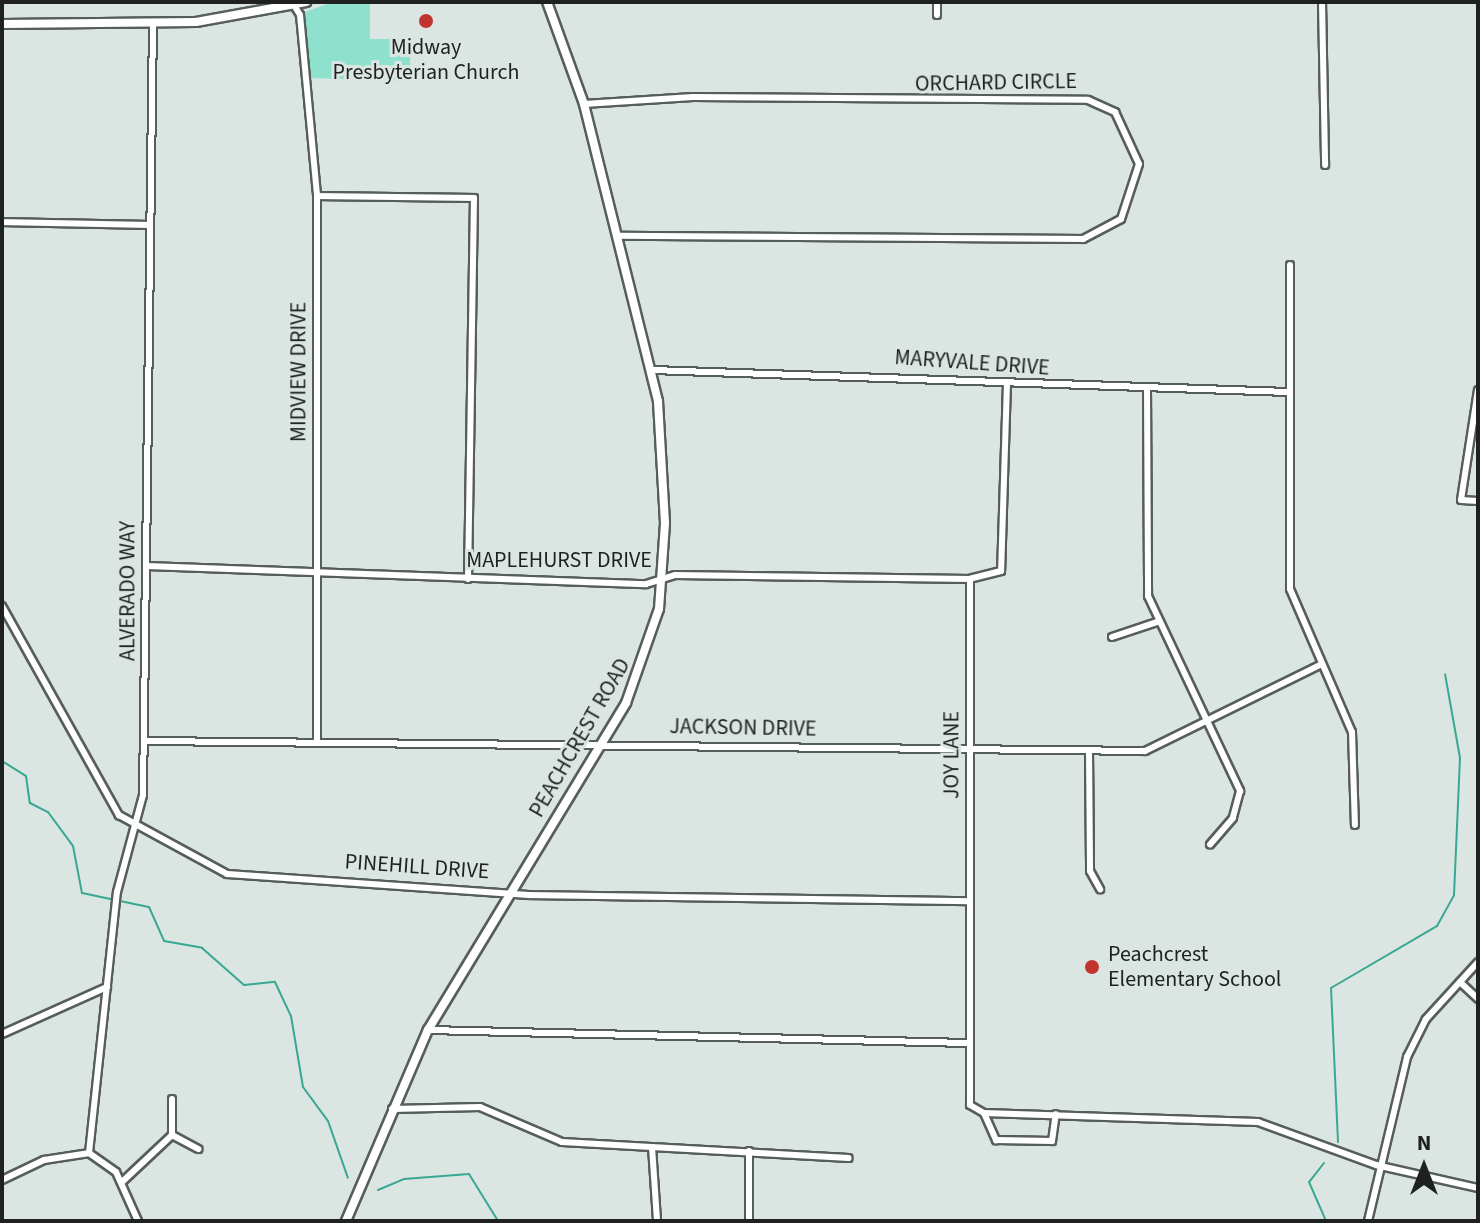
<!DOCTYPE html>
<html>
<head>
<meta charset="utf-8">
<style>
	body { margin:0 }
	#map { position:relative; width:1480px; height:1223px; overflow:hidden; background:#dbe5e2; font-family:"Source Sans 3",sans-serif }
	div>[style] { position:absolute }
	.green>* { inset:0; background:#8ee1cd }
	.stream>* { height:2px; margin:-1px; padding:0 1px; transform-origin:1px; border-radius:1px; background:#38a892 }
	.roads { filter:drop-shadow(2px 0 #565e5c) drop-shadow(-2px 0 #565e5c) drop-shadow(0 2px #565e5c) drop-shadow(0 -2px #565e5c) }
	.minor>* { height:6px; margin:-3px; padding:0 3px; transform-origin:3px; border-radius:3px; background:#fff }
	.tertiary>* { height:8px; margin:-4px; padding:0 4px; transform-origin:4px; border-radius:4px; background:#fff }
	.dots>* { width:22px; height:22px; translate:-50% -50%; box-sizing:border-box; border:4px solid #dbe5e2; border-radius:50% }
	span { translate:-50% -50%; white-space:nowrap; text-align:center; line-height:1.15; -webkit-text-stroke:6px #dbe5e2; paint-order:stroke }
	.poi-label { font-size:22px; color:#1e2120 }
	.left { translate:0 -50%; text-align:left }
	.street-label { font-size:22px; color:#1e2120 }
	.frame { position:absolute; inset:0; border:4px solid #1e2120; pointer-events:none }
	.north { position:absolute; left:1384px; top:1127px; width:80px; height:80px; -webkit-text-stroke:6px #dbe5e2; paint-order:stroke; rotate:0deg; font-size:22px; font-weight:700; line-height:32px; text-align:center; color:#1e2120 }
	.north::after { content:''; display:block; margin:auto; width:28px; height:36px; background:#1e2120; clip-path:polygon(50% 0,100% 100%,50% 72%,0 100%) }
</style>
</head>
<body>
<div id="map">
	<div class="green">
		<i style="clip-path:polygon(333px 2px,370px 2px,370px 39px,399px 39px,410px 57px,411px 81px,308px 78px,305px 12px)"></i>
	</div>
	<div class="stream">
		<i style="left:2px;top:761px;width:28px;rotate:32deg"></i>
		<i style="left:26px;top:776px;width:27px;rotate:82deg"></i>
		<i style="left:30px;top:803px;width:20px;rotate:27deg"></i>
		<i style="left:48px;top:812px;width:42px;rotate:53.7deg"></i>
		<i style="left:73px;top:846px;width:48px;rotate:79.2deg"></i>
		<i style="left:82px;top:893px;width:68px;rotate:11.8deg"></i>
		<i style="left:149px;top:907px;width:37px;rotate:66deg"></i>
		<i style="left:164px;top:941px;width:39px;rotate:10deg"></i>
		<i style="left:202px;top:948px;width:56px;rotate:41.4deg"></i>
		<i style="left:244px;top:985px;width:31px;rotate:-6deg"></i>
		<i style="left:275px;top:982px;width:38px;rotate:65deg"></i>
		<i style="left:291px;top:1016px;width:72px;rotate:80.4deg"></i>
		<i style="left:303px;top:1087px;width:42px;rotate:53.7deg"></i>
		<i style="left:328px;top:1121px;width:60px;rotate:70.7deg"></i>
		<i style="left:1338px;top:1142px;width:154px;rotate:-92.6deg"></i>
		<i style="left:1331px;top:988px;width:123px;rotate:-30.3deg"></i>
		<i style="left:1437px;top:926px;width:35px;rotate:-61deg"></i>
		<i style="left:1454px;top:895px;width:137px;rotate:-87.5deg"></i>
		<i style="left:1460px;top:758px;width:85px;rotate:-100.1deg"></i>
		<i style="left:1324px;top:1163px;width:24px;rotate:128deg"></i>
		<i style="left:1309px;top:1182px;width:43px;rotate:66.4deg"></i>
		<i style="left:378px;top:1190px;width:28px;rotate:-23deg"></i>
		<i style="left:404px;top:1179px;width:65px;rotate:-4.4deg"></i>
		<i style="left:469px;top:1174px;width:55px;rotate:58.3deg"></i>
	</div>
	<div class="roads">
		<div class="minor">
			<i style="left:292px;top:2px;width:15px;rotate:58deg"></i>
			<i style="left:300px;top:15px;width:182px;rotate:84.6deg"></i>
			<i style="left:317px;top:196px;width:545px;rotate:90deg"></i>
			<i style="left:937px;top:2px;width:13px;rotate:90deg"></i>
			<i style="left:1322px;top:2px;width:163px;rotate:88.9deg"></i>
			<i style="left:584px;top:104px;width:109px;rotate:-3.7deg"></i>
			<i style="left:693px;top:97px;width:395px;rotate:0.4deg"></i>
			<i style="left:1088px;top:100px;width:30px;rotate:24deg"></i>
			<i style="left:1115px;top:112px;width:57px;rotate:65.2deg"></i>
			<i style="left:1139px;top:164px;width:58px;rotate:108.1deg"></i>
			<i style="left:1121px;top:219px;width:43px;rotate:152.2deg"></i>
			<i style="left:1083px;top:239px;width:464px;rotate:-179.6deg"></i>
			<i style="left:317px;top:196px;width:157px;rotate:0.7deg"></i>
			<i style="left:474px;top:198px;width:381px;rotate:90.9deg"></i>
			<i style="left:2px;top:222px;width:146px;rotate:1.2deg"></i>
			<i style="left:1290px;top:265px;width:324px;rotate:90deg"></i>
			<i style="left:1290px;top:589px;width:156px;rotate:66.6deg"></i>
			<i style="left:1352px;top:732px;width:93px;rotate:88.2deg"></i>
			<i style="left:652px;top:370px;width:637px;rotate:1.98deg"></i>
			<i style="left:1007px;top:383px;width:188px;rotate:91.8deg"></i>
			<i style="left:1001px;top:571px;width:32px;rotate:166deg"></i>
			<i style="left:970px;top:579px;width:526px;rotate:90deg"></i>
			<i style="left:970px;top:1105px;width:16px;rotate:30deg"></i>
			<i style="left:984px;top:1113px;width:274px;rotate:1.9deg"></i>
			<i style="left:1258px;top:1122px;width:126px;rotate:20deg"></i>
			<i style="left:1376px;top:1165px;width:105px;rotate:12.7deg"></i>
			<i style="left:1147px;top:389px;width:207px;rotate:89.7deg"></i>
			<i style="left:1148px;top:596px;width:216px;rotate:64.7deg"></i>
			<i style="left:1240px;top:791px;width:28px;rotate:105deg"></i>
			<i style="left:1233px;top:818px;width:35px;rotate:131deg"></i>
			<i style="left:1478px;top:390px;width:111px;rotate:98.8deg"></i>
			<i style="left:1461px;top:500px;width:17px;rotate:3deg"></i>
			<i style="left:147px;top:566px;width:499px;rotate:2.1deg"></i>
			<i style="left:646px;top:584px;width:30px;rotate:-17deg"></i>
			<i style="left:675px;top:575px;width:295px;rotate:0.8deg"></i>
			<i style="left:2px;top:606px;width:240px;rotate:60.8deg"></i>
			<i style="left:119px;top:815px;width:123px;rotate:28.6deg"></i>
			<i style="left:227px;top:874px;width:303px;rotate:4deg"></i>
			<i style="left:529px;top:895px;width:440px;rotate:0.8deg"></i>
			<i style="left:1112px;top:637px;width:47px;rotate:-18.4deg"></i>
			<i style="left:145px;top:741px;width:1000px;rotate:0.57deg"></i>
			<i style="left:1145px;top:751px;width:195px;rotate:-26.2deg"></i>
			<i style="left:1089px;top:751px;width:120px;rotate:89.5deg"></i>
			<i style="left:1090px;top:871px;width:21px;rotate:61deg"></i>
			<i style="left:1460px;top:982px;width:25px;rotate:43deg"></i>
			<i style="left:428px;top:1030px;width:540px;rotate:1.38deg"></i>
			<i style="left:2px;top:1034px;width:115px;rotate:-24.1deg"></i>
			<i style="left:172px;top:1099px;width:36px;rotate:90deg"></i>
			<i style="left:392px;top:1109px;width:88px;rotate:-1.3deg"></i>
			<i style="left:480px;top:1107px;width:89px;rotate:23.1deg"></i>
			<i style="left:562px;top:1142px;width:287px;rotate:3.2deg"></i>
			<i style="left:984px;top:1113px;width:30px;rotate:66deg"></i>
			<i style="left:996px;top:1140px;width:56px;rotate:1deg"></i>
			<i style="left:1052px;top:1141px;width:27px;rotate:-82deg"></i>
			<i style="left:652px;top:1147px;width:74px;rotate:86.1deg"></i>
			<i style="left:749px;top:1151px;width:70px;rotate:90deg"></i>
			<i style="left:89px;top:1153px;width:262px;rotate:-83.9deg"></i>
			<i style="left:117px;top:892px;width:100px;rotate:-75deg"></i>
			<i style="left:143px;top:795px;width:770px;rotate:-89.26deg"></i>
			<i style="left:2px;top:1180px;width:47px;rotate:-25.5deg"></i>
			<i style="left:44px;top:1160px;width:46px;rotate:-8.8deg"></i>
			<i style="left:89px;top:1153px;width:33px;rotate:35deg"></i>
			<i style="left:116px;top:1172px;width:54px;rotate:65.8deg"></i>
			<i style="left:122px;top:1182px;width:69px;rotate:-43.2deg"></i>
			<i style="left:172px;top:1135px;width:30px;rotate:28deg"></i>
			<i style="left:1368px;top:1221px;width:169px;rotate:-76.6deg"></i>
			<i style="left:1407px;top:1057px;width:42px;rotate:-63.4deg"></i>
			<i style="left:1426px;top:1019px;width:77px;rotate:-47.6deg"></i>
		</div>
		<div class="tertiary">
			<i style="left:2px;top:24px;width:194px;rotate:-0.6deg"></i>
			<i style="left:196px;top:22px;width:112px;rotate:-10.3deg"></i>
			<i style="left:346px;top:1221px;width:208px;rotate:-66.8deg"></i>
			<i style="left:428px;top:1030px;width:382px;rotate:-58.8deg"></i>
			<i style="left:626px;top:703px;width:100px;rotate:-70.7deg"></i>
			<i style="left:659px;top:609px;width:86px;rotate:-86deg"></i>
			<i style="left:665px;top:523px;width:122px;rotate:-93.3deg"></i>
			<i style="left:658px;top:401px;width:306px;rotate:-104deg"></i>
			<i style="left:584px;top:104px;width:109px;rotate:-109.9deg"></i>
		</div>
	</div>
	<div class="dots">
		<i style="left:426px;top:21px;background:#c23430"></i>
		<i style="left:1092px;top:967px;background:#c23430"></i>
	</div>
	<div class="poi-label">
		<span style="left:426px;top:60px">Midway<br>Presbyterian Church</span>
		<span class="left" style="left:1108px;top:967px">Peachcrest<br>Elementary School</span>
	</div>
	<div class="street-label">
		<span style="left:996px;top:83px;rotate:-1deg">ORCHARD CIRCLE</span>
		<span style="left:972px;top:363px;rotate:4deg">MARYVALE DRIVE</span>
		<span style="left:299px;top:372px;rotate:-90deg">MIDVIEW DRIVE</span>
		<span style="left:559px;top:561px">MAPLEHURST DRIVE</span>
		<span style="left:128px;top:591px;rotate:-90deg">ALVERADO WAY</span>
		<span style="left:743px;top:728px;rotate:1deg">JACKSON DRIVE</span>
		<span style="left:580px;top:738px;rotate:-60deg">PEACHCREST ROAD</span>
		<span style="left:952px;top:755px;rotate:-90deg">JOY LANE</span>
		<span style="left:417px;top:867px;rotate:4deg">PINEHILL DRIVE</span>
	</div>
	<div class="frame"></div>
	<div class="north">N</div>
</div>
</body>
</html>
